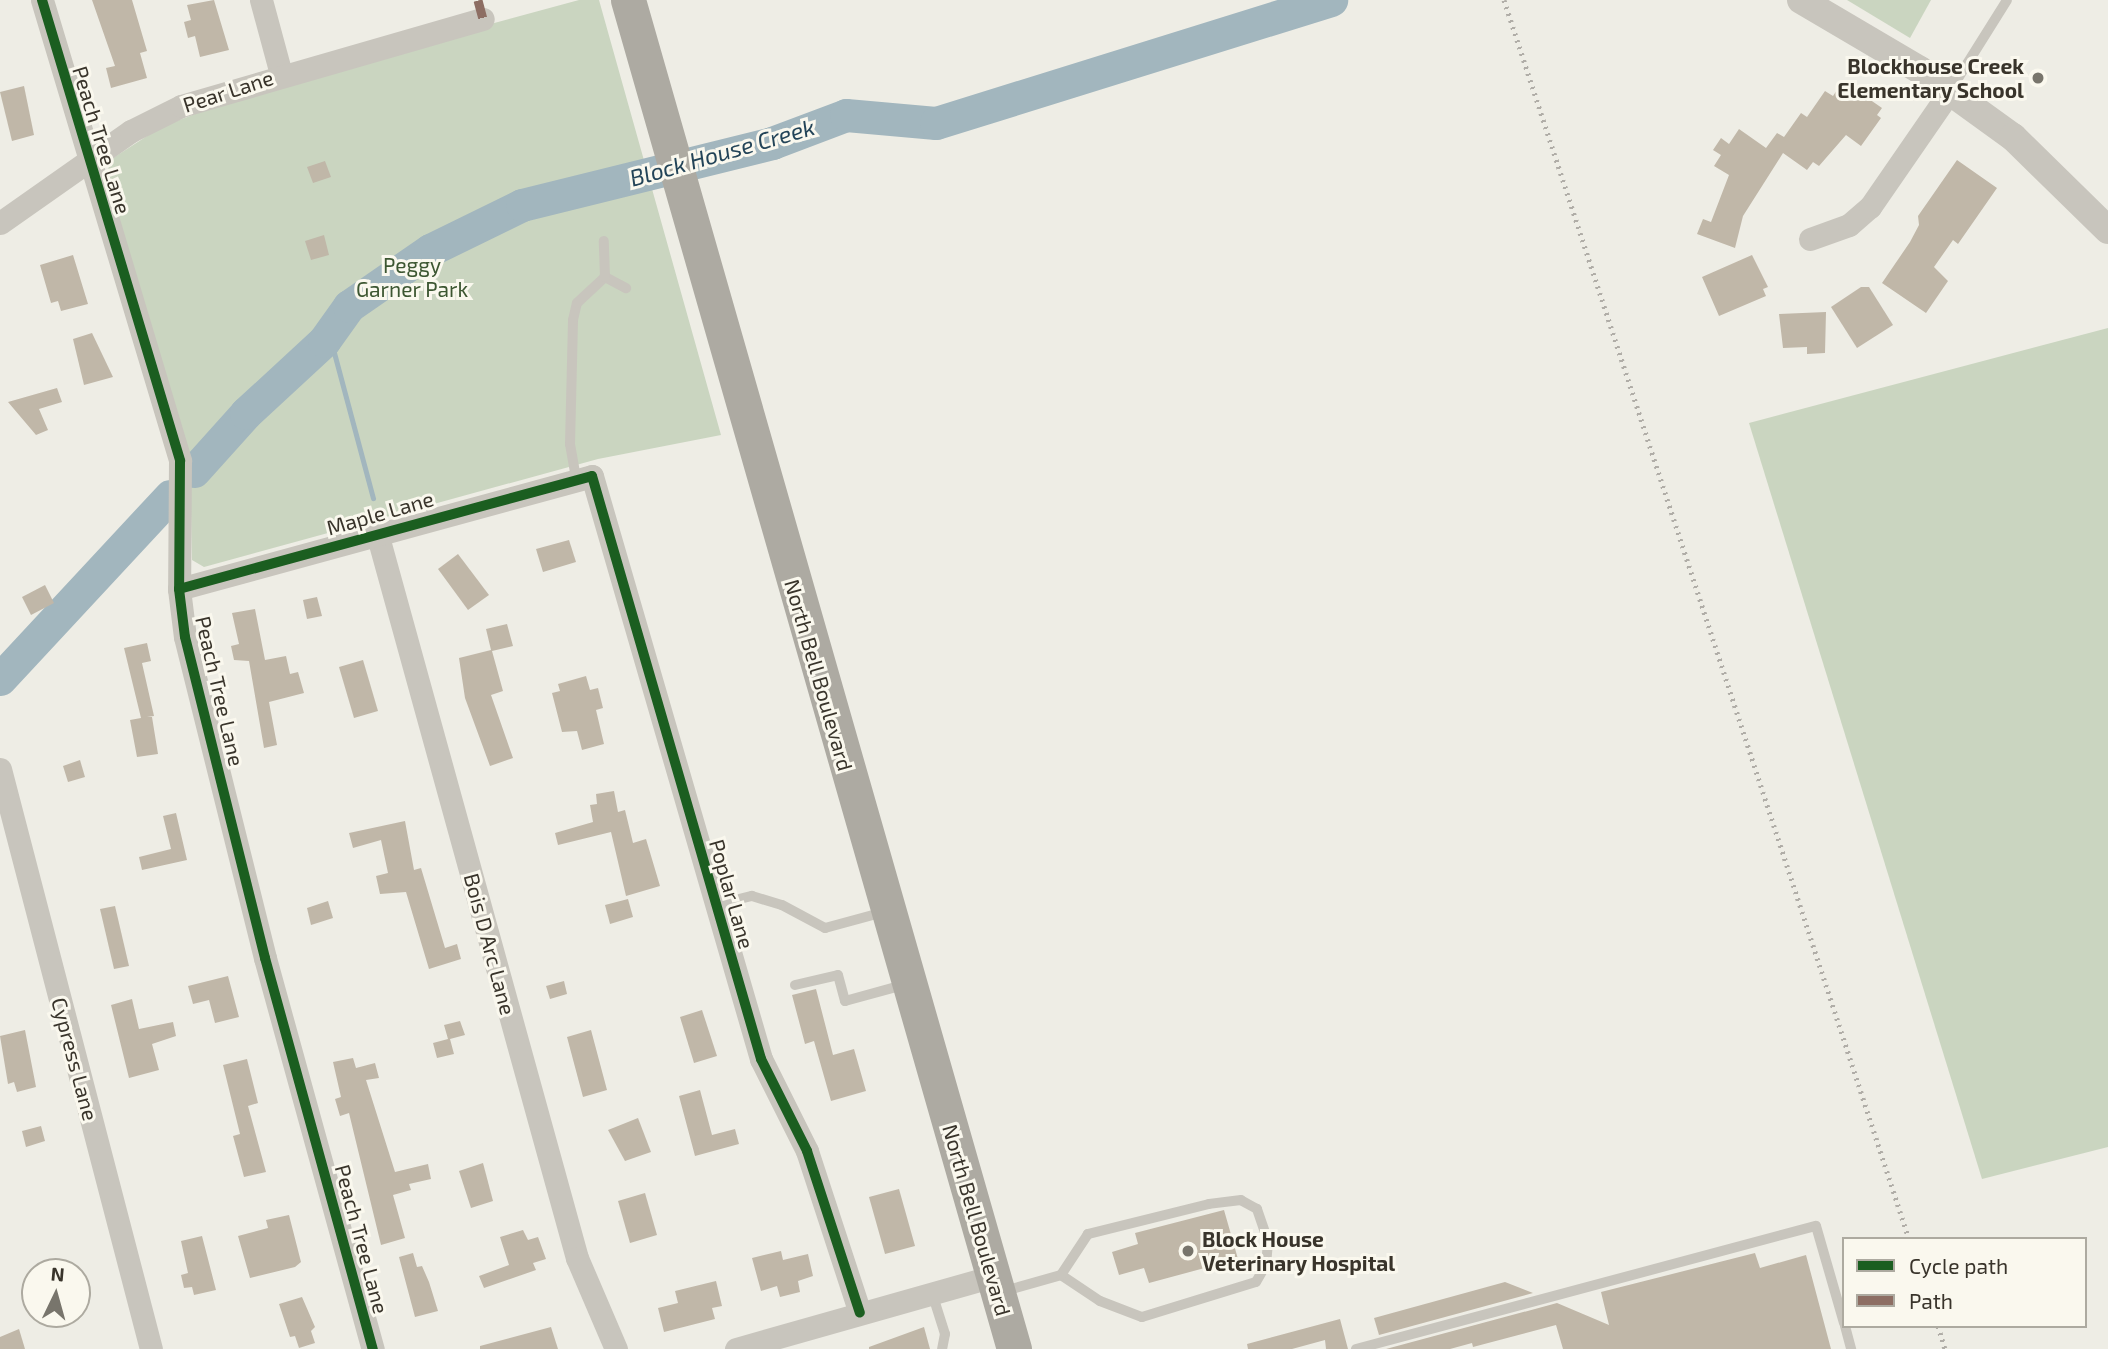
<!DOCTYPE html>
<html>
<head>
<meta charset="utf-8">
<style>
	body { margin:0 }
	#map { position:relative; width:2108px; height:1349px; overflow:hidden; background:#eeede5; font-family:"Exo 2",sans-serif }
	div>[style] { position:absolute }
	.green>* { inset:0; background:#cad5c0 }
	.stream>* { height:5px; margin:-2.5px; padding:0 2.5px; transform-origin:2.5px; border-radius:2.5px; background:#a2b6be }
	.river>* { height:33px; margin:-16.5px; padding:0 16.5px; transform-origin:16.5px; border-radius:16.5px; background:#a2b6be }
	.building>* { inset:0; background:#c0b7a8 }
	.service>* { height:10px; margin:-5px; padding:0 5px; transform-origin:5px; border-radius:5px; background:#c8c5bd }
	.minor>* { height:23px; margin:-11.5px; padding:0 11.5px; transform-origin:11.5px; border-radius:11.5px; background:#c8c5bd }
	.tertiary>* { height:28px; margin:-14px; padding:0 14px; transform-origin:14px; border-radius:14px; background:#c8c5bd }
	.primary>* { height:35px; margin:-17.5px; padding:0 17.5px; transform-origin:17.5px; border-radius:17.5px; background:#adaaa2 }
	.rail>* { height:5px; margin-top:-2.5px; transform-origin:0; background:repeating-linear-gradient(90deg,#b0ada7 0 2px,transparent 0 7px) }
	.quiet>* { height:9px; margin-top:-4.5px; transform-origin:0; background:repeating-linear-gradient(90deg,#8d6e63 0 18px,transparent 0 27px) }
	.cycleway>* { height:10px; margin:-5px; padding:0 5px; transform-origin:5px; border-radius:5px; background:#1b5e20 }
	.dots>* { width:19px; height:19px; translate:-50% -50%; box-sizing:border-box; border:4px solid #faf8ee; border-radius:50% }
	span { translate:-50% -50%; white-space:nowrap; text-align:center; line-height:1.15; -webkit-text-stroke:6px #faf8ee; paint-order:stroke }
	.poi-label { font-size:21px; color:#39342b; font-weight:700 }
	.right { translate:-100% -50%; text-align:right }
	.left { translate:0 -50%; text-align:left }
	.street-label { font-size:21px; color:#39342b }
	.park-label { font-size:21px; color:#3c5631 }
	.water-label { font-size:23px; color:#234458; font-style:italic }
	.legend { position:absolute; left:1842px; top:1237px; width:245px; height:91px; box-sizing:border-box; background:#faf8ee; border:2px solid #adaaa0; margin:0; padding:9px 12px; list-style:none; font-size:21px; color:#39342b }
	.legend li { display:flex; align-items:center; gap:14px; height:35px }
	.legend b { width:35px; border:2px solid #adaaa0 }
	.north { position:absolute; left:21px; top:1258px; width:70px; height:70px; box-sizing:border-box; background:#faf8ee; border:2px solid #adaaa0; border-radius:50%; rotate:5deg; font-size:19px; font-weight:700; line-height:28px; text-align:center; color:#39342b }
	.north::after { content:''; display:block; margin:auto; width:24px; height:32px; background:#78756c; clip-path:polygon(50% 0,100% 100%,50% 72%,0 100%) }
</style>
</head>
<body>
<div id="map">
	<div class="green">
		<i style="clip-path:polygon(579px 0,599px 0,721px 435px,598px 459px,204px 567px,192px 560px,190px 462px,106px 182px,110px 160px,161px 127px,284px 80px)"></i>
		<i style="clip-path:polygon(1847px 0,1931px 0,1910px 38px)"></i>
		<i style="clip-path:polygon(2108px 328px,2108px 1147px,1982px 1179px,1749px 423px)"></i>
	</div>
	<div class="stream">
		<i style="left:329px;top:334px;width:170px;rotate:75deg"></i>
	</div>
	<div class="river">
		<i style="left:194px;top:471px;width:78px;rotate:-48.1deg"></i>
		<i style="left:246px;top:413px;width:106px;rotate:-42.7deg"></i>
		<i style="left:324px;top:341px;width:43px;rotate:-54.5deg"></i>
		<i style="left:349px;top:306px;width:98px;rotate:-34.7deg"></i>
		<i style="left:430px;top:250px;width:102px;rotate:-26.1deg"></i>
		<i style="left:522px;top:205px;width:258px;rotate:-13.9deg"></i>
		<i style="left:772px;top:143px;width:79px;rotate:-20.7deg"></i>
		<i style="left:846px;top:115px;width:90px;rotate:5.1deg"></i>
		<i style="left:936px;top:123px;width:414px;rotate:-17.3deg"></i>
		<i style="left:0;top:679px;width:250px;rotate:-47.1deg"></i>
	</div>
	<div class="building">
		<i style="clip-path:polygon(92px 0,132px 0,147px 51px,140px 53px,147px 78px,111px 88px,106px 68px,115px 66px)"></i>
		<i style="clip-path:polygon(214px 0,229px 50px,200px 57px,195px 36px,188px 38px,184px 22px,191px 20px,187px 5px)"></i>
		<i style="clip-path:polygon(1843px 81px,1882px 108px,1877px 115px,1881px 118px,1861px 146px,1846px 135px,1819px 166px,1813px 162px,1807px 170px,1783px 153px,1743px 216px,1735px 248px,1697px 234px,1703px 219px,1711px 222px,1729px 175px,1714px 166px,1721px 155px,1713px 150px,1721px 138px,1729px 144px,1739px 129px,1766px 148px,1777px 133px,1784px 137px,1801px 113px,1807px 117px,1825px 91px,1833px 96px)"></i>
		<i style="clip-path:polygon(24px 86px,34px 135px,12px 141px,0 92px)"></i>
		<i style="clip-path:polygon(1957px 160px,1997px 188px,1958px 244px,1953px 240px,1934px 267px,1948px 281px,1926px 313px,1882px 283px,1910px 242px,1919px 225px,1918px 216px)"></i>
		<i style="clip-path:polygon(325px 161px,331px 177px,313px 183px,307px 167px)"></i>
		<i style="clip-path:polygon(324px 235px,329px 255px,311px 260px,305px 241px)"></i>
		<i style="clip-path:polygon(73px 255px,88px 304px,61px 311px,58px 301px,51px 303px,40px 265px)"></i>
		<i style="clip-path:polygon(1752px 255px,1768px 287px,1763px 289px,1766px 296px,1719px 316px,1702px 277px)"></i>
		<i style="clip-path:polygon(1861px 287px,1869px 287px,1893px 325px,1857px 348px,1831px 307px)"></i>
		<i style="clip-path:polygon(1826px 312px,1825px 353px,1807px 354px,1807px 347px,1783px 348px,1779px 314px)"></i>
		<i style="clip-path:polygon(92px 333px,113px 377px,84px 385px,73px 339px)"></i>
		<i style="clip-path:polygon(57px 388px,62px 402px,39px 409px,48px 430px,36px 435px,8px 402px)"></i>
		<i style="clip-path:polygon(569px 540px,576px 562px,543px 572px,536px 549px)"></i>
		<i style="clip-path:polygon(458px 554px,489px 595px,468px 610px,438px 569px)"></i>
		<i style="clip-path:polygon(45px 585px,54px 603px,31px 615px,22px 597px)"></i>
		<i style="clip-path:polygon(317px 597px,322px 616px,307px 619px,303px 600px)"></i>
		<i style="clip-path:polygon(255px 609px,265px 660px,286px 656px,290px 674px,298px 672px,304px 693px,269px 702px,277px 745px,264px 748px,249px 661px,234px 660px,231px 646px,239px 644px,232px 613px)"></i>
		<i style="clip-path:polygon(507px 624px,513px 646px,492px 651px,503px 691px,491px 695px,513px 758px,490px 766px,465px 698px,459px 658px,491px 650px,486px 629px)"></i>
		<i style="clip-path:polygon(147px 643px,151px 661px,142px 663px,154px 716px,147px 717px,152px 717px,158px 754px,137px 757px,130px 720px,141px 718px,124px 648px)"></i>
		<i style="clip-path:polygon(363px 660px,378px 711px,354px 718px,339px 667px)"></i>
		<i style="clip-path:polygon(586px 676px,590px 690px,598px 688px,603px 708px,596px 710px,604px 744px,582px 750px,577px 731px,562px 732px,552px 693px,560px 691px,558px 684px)"></i>
		<i style="clip-path:polygon(80px 760px,85px 777px,68px 782px,63px 766px)"></i>
		<i style="clip-path:polygon(614px 791px,618px 812px,625px 810px,633px 843px,646px 839px,660px 886px,626px 896px,611px 832px,558px 845px,555px 833px,593px 822px,590px 805px,597px 804px,596px 794px)"></i>
		<i style="clip-path:polygon(176px 813px,187px 860px,142px 870px,139px 857px,171px 849px,163px 816px)"></i>
		<i style="clip-path:polygon(405px 821px,414px 870px,421px 868px,445px 948px,457px 944px,461px 959px,429px 969px,406px 892px,380px 894px,376px 876px,388px 873px,381px 840px,353px 848px,349px 833px)"></i>
		<i style="clip-path:polygon(628px 899px,633px 917px,610px 924px,605px 905px)"></i>
		<i style="clip-path:polygon(328px 901px,333px 918px,311px 925px,307px 908px)"></i>
		<i style="clip-path:polygon(115px 906px,129px 966px,114px 969px,100px 909px)"></i>
		<i style="clip-path:polygon(228px 976px,239px 1017px,215px 1023px,209px 1000px,193px 1004px,188px 986px)"></i>
		<i style="clip-path:polygon(564px 981px,567px 994px,550px 999px,546px 986px)"></i>
		<i style="clip-path:polygon(816px 989px,833px 1055px,854px 1049px,866px 1091px,831px 1101px,814px 1041px,805px 1044px,792px 995px)"></i>
		<i style="clip-path:polygon(132px 999px,139px 1029px,173px 1022px,176px 1036px,152px 1044px,159px 1070px,129px 1078px,111px 1005px)"></i>
		<i style="clip-path:polygon(702px 1010px,717px 1056px,694px 1063px,680px 1017px)"></i>
		<i style="clip-path:polygon(460px 1021px,465px 1035px,450px 1039px,454px 1054px,437px 1058px,433px 1043px,448px 1039px,444px 1025px)"></i>
		<i style="clip-path:polygon(25px 1030px,36px 1087px,17px 1092px,14px 1082px,8px 1084px,0 1036px)"></i>
		<i style="clip-path:polygon(591px 1030px,607px 1090px,583px 1097px,567px 1037px)"></i>
		<i style="clip-path:polygon(353px 1058px,356px 1068px,375px 1063px,379px 1078px,366px 1080px,395px 1172px,428px 1164px,431px 1179px,409px 1184px,411px 1190px,393px 1195px,405px 1238px,381px 1245px,349px 1113px,340px 1116px,335px 1099px,341px 1097px,333px 1062px)"></i>
		<i style="clip-path:polygon(247px 1059px,258px 1103px,248px 1106px,266px 1172px,244px 1177px,233px 1136px,240px 1134px,223px 1065px)"></i>
		<i style="clip-path:polygon(700px 1090px,712px 1135px,735px 1129px,739px 1144px,695px 1156px,679px 1096px)"></i>
		<i style="clip-path:polygon(638px 1118px,651px 1152px,625px 1161px,608px 1130px)"></i>
		<i style="clip-path:polygon(41px 1126px,45px 1141px,26px 1147px,22px 1131px)"></i>
		<i style="clip-path:polygon(483px 1163px,493px 1201px,471px 1208px,459px 1171px)"></i>
		<i style="clip-path:polygon(899px 1189px,915px 1246px,885px 1254px,869px 1197px)"></i>
		<i style="clip-path:polygon(645px 1193px,657px 1235px,630px 1243px,618px 1201px)"></i>
		<i style="clip-path:polygon(1224px 1210px,1238px 1259px,1149px 1283px,1144px 1268px,1119px 1275px,1112px 1252px,1138px 1244px,1135px 1233px)"></i>
		<i style="clip-path:polygon(289px 1215px,301px 1262px,295px 1267px,250px 1278px,238px 1236px,268px 1228px,266px 1220px)"></i>
		<i style="clip-path:polygon(523px 1230px,528px 1240px,538px 1237px,546px 1259px,533px 1263px,536px 1270px,484px 1288px,479px 1276px,509px 1265px,500px 1237px)"></i>
		<i style="clip-path:polygon(202px 1236px,216px 1290px,194px 1295px,192px 1287px,184px 1288px,181px 1275px,188px 1273px,181px 1241px)"></i>
		<i style="clip-path:polygon(781px 1251px,783px 1260px,808px 1254px,813px 1276px,798px 1281px,800px 1292px,780px 1297px,777px 1286px,761px 1291px,752px 1258px)"></i>
		<i style="clip-path:polygon(413px 1253px,417px 1267px,422px 1266px,429px 1282px,438px 1311px,415px 1317px,399px 1257px)"></i>
		<i style="clip-path:polygon(1755px 1253px,1760px 1268px,1806px 1255px,1831px 1349px,1563px 1349px,1556px 1325px,1473px 1347px,1472px 1343px,1450px 1349px,1386px 1349px,1557px 1303px,1609px 1325px,1601px 1292px)"></i>
		<i style="clip-path:polygon(716px 1281px,722px 1306px,712px 1308px,715px 1319px,664px 1332px,658px 1308px,678px 1303px,675px 1291px)"></i>
		<i style="clip-path:polygon(1505px 1282px,1533px 1293px,1379px 1335px,1374px 1318px)"></i>
		<i style="clip-path:polygon(302px 1297px,315px 1327px,311px 1331px,315px 1343px,299px 1348px,295px 1336px,290px 1337px,279px 1304px)"></i>
		<i style="clip-path:polygon(1340px 1319px,1348px 1349px,1326px 1349px,1325px 1340px,1292px 1349px,1248px 1349px,1247px 1344px)"></i>
		<i style="clip-path:polygon(551px 1327px,558px 1349px,480px 1349px,480px 1346px)"></i>
		<i style="clip-path:polygon(924px 1327px,930px 1349px,869px 1349px,869px 1347px)"></i>
		<i style="clip-path:polygon(19px 1329px,25px 1349px,0 1349px,0 1337px)"></i>
	</div>
	<div class="service">
		<i style="left:1950px;top:91px;width:107px;rotate:-57.9deg"></i>
		<i style="left:605px;top:277px;width:24px;rotate:28deg"></i>
		<i style="left:576px;top:478px;width:35px;rotate:-100deg"></i>
		<i style="left:570px;top:444px;width:124px;rotate:-88.6deg"></i>
		<i style="left:573px;top:320px;width:17px;rotate:-77deg"></i>
		<i style="left:577px;top:303px;width:38px;rotate:-43deg"></i>
		<i style="left:605px;top:277px;width:36px;rotate:-92deg"></i>
		<i style="left:715px;top:905px;width:38px;rotate:-14deg"></i>
		<i style="left:752px;top:896px;width:31px;rotate:17deg"></i>
		<i style="left:782px;top:905px;width:49px;rotate:28.1deg"></i>
		<i style="left:825px;top:928px;width:61px;rotate:-15.2deg"></i>
		<i style="left:795px;top:985px;width:44px;rotate:-13.1deg"></i>
		<i style="left:838px;top:975px;width:27px;rotate:75deg"></i>
		<i style="left:845px;top:1001px;width:60px;rotate:-15.4deg"></i>
		<i style="left:1001px;top:1292px;width:62px;rotate:-15.8deg"></i>
		<i style="left:1061px;top:1275px;width:47px;rotate:33.7deg"></i>
		<i style="left:1100px;top:1301px;width:45px;rotate:20.9deg"></i>
		<i style="left:1142px;top:1317px;width:119px;rotate:-17.1deg"></i>
		<i style="left:1256px;top:1282px;width:20px;rotate:-60deg"></i>
		<i style="left:1266px;top:1265px;width:24px;rotate:-85deg"></i>
		<i style="left:1268px;top:1241px;width:34px;rotate:-109deg"></i>
		<i style="left:1257px;top:1209px;width:18px;rotate:-151deg"></i>
		<i style="left:1241px;top:1200px;width:32px;rotate:173deg"></i>
		<i style="left:1209px;top:1204px;width:125px;rotate:166.1deg"></i>
		<i style="left:1088px;top:1234px;width:49px;rotate:123.4deg"></i>
		<i style="left:932px;top:1293px;width:43px;rotate:72.4deg"></i>
		<i style="left:945px;top:1334px;width:15px;rotate:101deg"></i>
		<i style="left:1845px;top:1326px;width:24px;rotate:75deg"></i>
		<i style="left:1356px;top:1349px;width:476px;rotate:-15deg"></i>
		<i style="left:1816px;top:1226px;width:101px;rotate:73.9deg"></i>
	</div>
	<div class="minor">
		<i style="left:42px;top:0;width:481px;rotate:73.3deg"></i>
		<i style="left:180px;top:461px;width:128px;rotate:90.4deg"></i>
		<i style="left:179px;top:589px;width:48px;rotate:82.9deg"></i>
		<i style="left:185px;top:637px;width:331px;rotate:76deg"></i>
		<i style="left:265px;top:958px;width:406px;rotate:74.6deg"></i>
		<i style="left:261px;top:0;width:77px;rotate:74.9deg"></i>
		<i style="left:0;top:223px;width:160px;rotate:-35.1deg"></i>
		<i style="left:131px;top:131px;width:56px;rotate:-26.6deg"></i>
		<i style="left:181px;top:106px;width:314px;rotate:-16.1deg"></i>
		<i style="left:1810px;top:239px;width:41px;rotate:-19.7deg"></i>
		<i style="left:1849px;top:225px;width:28px;rotate:-41deg"></i>
		<i style="left:1870px;top:207px;width:141px;rotate:-55.4deg"></i>
		<i style="left:377px;top:533px;width:752px;rotate:74.58deg"></i>
		<i style="left:577px;top:1258px;width:99px;rotate:66.8deg"></i>
		<i style="left:179px;top:589px;width:428px;rotate:-15.3deg"></i>
		<i style="left:592px;top:476px;width:607px;rotate:73.83deg"></i>
		<i style="left:761px;top:1059px;width:103px;rotate:63.4deg"></i>
		<i style="left:807px;top:1151px;width:170px;rotate:71.9deg"></i>
		<i style="left:0;top:769px;width:599px;rotate:75.41deg"></i>
		<i style="left:736px;top:1349px;width:268px;rotate:-15.8deg"></i>
	</div>
	<div class="tertiary">
		<i style="left:1801px;top:0;width:138px;rotate:30.5deg"></i>
		<i style="left:1920px;top:70px;width:115px;rotate:35.8deg"></i>
		<i style="left:2013px;top:137px;width:133px;rotate:44.4deg"></i>
	</div>
	<div class="primary">
		<i style="left:628px;top:0;width:1403px;rotate:74.03deg"></i>
	</div>
	<div class="rail">
		<i style="left:1504px;top:0;width:1304px;rotate:71.9deg"></i>
		<i style="left:1938px;top:1326px;width:24px;rotate:73deg"></i>
	</div>
	<div class="quiet">
		<i style="left:478px;top:0;width:20px;rotate:75deg"></i>
	</div>
	<div class="cycleway">
		<i style="left:42px;top:0;width:481px;rotate:73.3deg"></i>
		<i style="left:180px;top:461px;width:128px;rotate:90.4deg"></i>
		<i style="left:179px;top:589px;width:48px;rotate:82.9deg"></i>
		<i style="left:185px;top:637px;width:331px;rotate:76deg"></i>
		<i style="left:265px;top:958px;width:406px;rotate:74.6deg"></i>
		<i style="left:179px;top:589px;width:428px;rotate:-15.3deg"></i>
		<i style="left:592px;top:476px;width:607px;rotate:73.83deg"></i>
		<i style="left:761px;top:1059px;width:103px;rotate:63.4deg"></i>
		<i style="left:807px;top:1151px;width:170px;rotate:71.9deg"></i>
	</div>
	<div class="dots">
		<i style="left:2038px;top:78px;background:#78756c"></i>
		<i style="left:1188px;top:1251px;background:#78756c"></i>
	</div>
	<div class="poi-label">
		<span class="right" style="left:2024px;top:78px">Blockhouse Creek<br>Elementary School</span>
		<span class="left" style="left:1202px;top:1251px">Block House<br>Veterinary Hospital</span>
	</div>
	<div class="street-label">
		<span style="left:228px;top:91px;rotate:-18deg">Pear Lane</span>
		<span style="left:102px;top:140px;rotate:73deg">Peach Tree Lane</span>
		<span style="left:380px;top:513px;rotate:-16deg">Maple Lane</span>
		<span style="left:819px;top:675px;rotate:74deg">North Bell Boulevard</span>
		<span style="left:220px;top:691px;rotate:77deg">Peach Tree Lane</span>
		<span style="left:732px;top:894px;rotate:74deg">Poplar Lane</span>
		<span style="left:490px;top:944px;rotate:75deg">Bois D Arc Lane</span>
		<span style="left:75px;top:1059px;rotate:75deg">Cypress Lane</span>
		<span style="left:977px;top:1220px;rotate:74deg">North Bell Boulevard</span>
		<span style="left:362px;top:1239px;rotate:75deg">Peach Tree Lane</span>
	</div>
	<div class="park-label">
		<span style="left:412px;top:277px">Peggy<br>Garner Park</span>
	</div>
	<div class="water-label">
		<span style="left:722px;top:152px;rotate:-16deg">Block House Creek</span>
	</div>
	<ul class="legend">
	<li><b style="height:9px;background:#1b5e20"></b>Cycle path</li>
	<li><b style="height:9px;background:#8d6e63"></b>Path</li>
	</ul>
	<div class="north">N</div>
</div>
</body>
</html>
